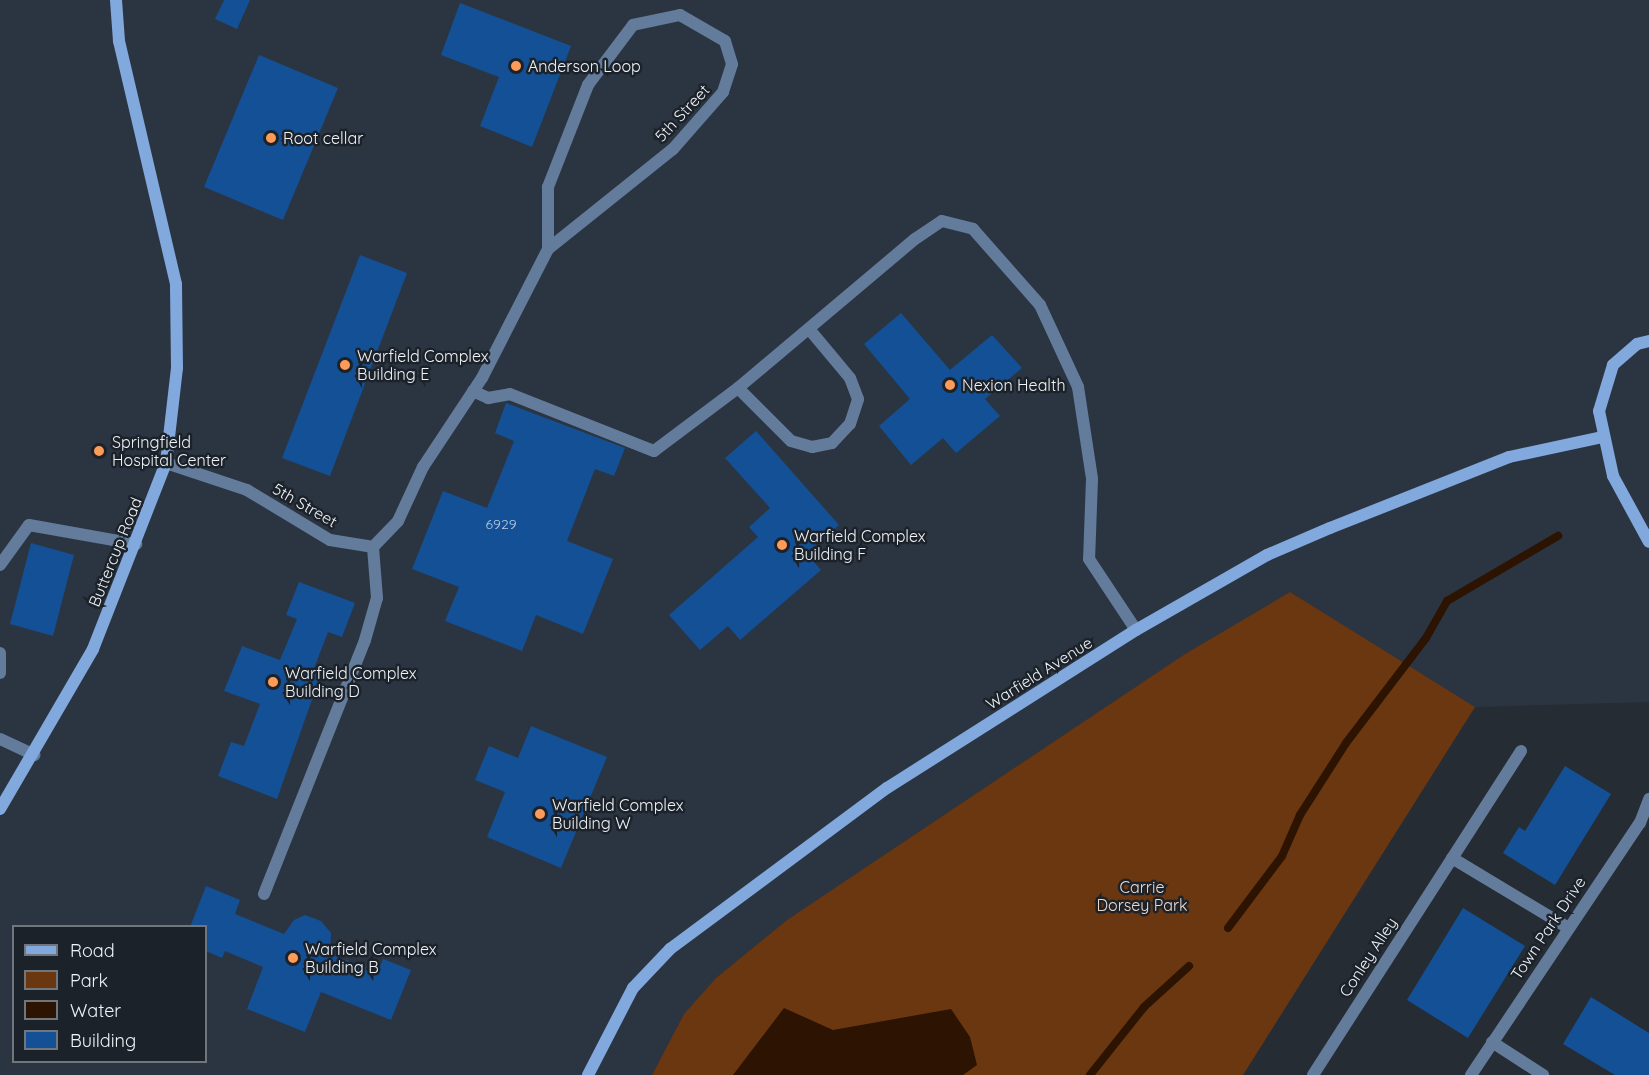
<!DOCTYPE html>
<html>
<head>
<meta charset="utf-8">
<style>
	body { margin:0 }
	#map { position:relative; width:1649px; height:1075px; overflow:hidden; background:#262c34; font-family:Quicksand,sans-serif }
	div>[style] { position:absolute }
	.built>* { inset:0; background:#2b3542 }
	.green>* { inset:0; background:#6b3711 }
	.water>* { inset:0; background:#2c1302 }
	.stream>* { height:8px; margin:-4px; padding:0 4px; transform-origin:4px; border-radius:4px; background:#2c1302 }
	.building>* { inset:0; background:#135095 }
	.lane>* { height:12px; margin:-6px; padding:0 6px; transform-origin:6px; border-radius:6px; background:#637c9c }
	.street>* { height:12px; margin:-6px; padding:0 6px; transform-origin:6px; border-radius:6px; background:#637c9c }
	.secondary>* { height:12px; margin:-6px; padding:0 6px; transform-origin:6px; border-radius:6px; background:#81a9dd }
	.dots>* { width:16px; height:16px; translate:-50% -50%; box-sizing:border-box; border:3px solid #1c222a; border-radius:50% }
	span { translate:-50% -50%; white-space:nowrap; text-align:center; line-height:1.15; -webkit-text-stroke:5px #1c222a; paint-order:stroke }
	.number-label { font-size:14px; color:#b8cadf }
	.number-label span { -webkit-text-stroke-width:0 }
	.poi-label { font-size:16px; color:#eff3f8 }
	.left { translate:0 -50%; text-align:left }
	.street-label { font-size:16px; color:#eff3f8 }
	.park-label { font-size:16px; color:#efd8cb }
	.legend { position:absolute; left:12px; top:925px; width:195px; height:138px; box-sizing:border-box; background:#1c222a; border:2px solid #70767c; margin:0; padding:8px 10px; list-style:none; font-size:18px; color:#eff3f8 }
	.legend li { display:flex; align-items:center; gap:12px; height:30px }
	.legend b { width:30px; border:2px solid #70767c }
</style>
</head>
<body>
<div id="map">
	<div class="built">
		<i style="clip-path:polygon(evenodd,0 0,1649px 0,1649px 702px,1475px 707px,1290px 592px,1185px 654px,787px 920px,716px 978px,684px 1014px,652px 1075px,0 1075px,0 0,14px 926px,206px 926px,206px 1062px,14px 1062px,14px 926px)"></i>
	</div>
	<div class="green">
		<i style="clip-path:polygon(1290px 592px,1475px 707px,1243px 1075px,652px 1075px,684px 1014px,716px 978px,787px 920px,1185px 654px)"></i>
	</div>
	<div class="water">
		<i style="clip-path:polygon(784px 1008px,833px 1030px,951px 1009px,970px 1037px,977px 1065px,963px 1075px,733px 1075px)"></i>
	</div>
	<div class="stream">
		<i style="left:1228px;top:928px;width:90px;rotate:-53.1deg"></i>
		<i style="left:1282px;top:856px;width:45px;rotate:-66.3deg"></i>
		<i style="left:1300px;top:815px;width:85px;rotate:-57.4deg"></i>
		<i style="left:1346px;top:743px;width:132px;rotate:-52.7deg"></i>
		<i style="left:1426px;top:638px;width:43px;rotate:-60.4deg"></i>
		<i style="left:1447px;top:601px;width:129px;rotate:-30.4deg"></i>
		<i style="left:1090px;top:1075px;width:87px;rotate:-51.5deg"></i>
		<i style="left:1144px;top:1007px;width:61px;rotate:-42.3deg"></i>
	</div>
	<div class="building">
		<i style="clip-path:polygon(224px 0,250px 0,237px 29px,215px 19px)"></i>
		<i style="clip-path:polygon(460px 3px,571px 46px,532px 147px,480px 126px,499px 77px,441px 55px)"></i>
		<i style="clip-path:polygon(259px 55px,338px 88px,283px 220px,204px 187px)"></i>
		<i style="clip-path:polygon(360px 255px,407px 273px,330px 476px,282px 458px)"></i>
		<i style="clip-path:polygon(901px 313px,950px 370px,992px 335px,1022px 368px,985px 399px,1000px 416px,956px 453px,943px 438px,911px 465px,879px 426px,910px 399px,864px 344px)"></i>
		<i style="clip-path:polygon(506px 403px,625px 448px,614px 476px,595px 469px,567px 541px,613px 559px,583px 634px,536px 615px,522px 651px,445px 621px,459px 587px,412px 569px,443px 491px,487px 508px,514px 441px,495px 433px)"></i>
		<i style="clip-path:polygon(756px 431px,839px 525px,806px 553px,821px 570px,740px 640px,728px 626px,700px 650px,669px 615px,758px 537px,749px 527px,770px 508px,725px 458px)"></i>
		<i style="clip-path:polygon(31px 543px,74px 555px,53px 636px,10px 624px)"></i>
		<i style="clip-path:polygon(299px 582px,355px 603px,342px 637px,328px 632px,313px 671px,321px 674px,277px 799px,218px 776px,231px 742px,244px 746px,260px 704px,224px 691px,242px 646px,280px 660px,297px 619px,286px 615px)"></i>
		<i style="clip-path:polygon(531px 726px,607px 757px,561px 868px,487px 837px,505px 792px,475px 780px,489px 746px,518px 758px)"></i>
		<i style="clip-path:polygon(1565px 766px,1611px 794px,1555px 885px,1503px 853px,1519px 827px,1525px 831px)"></i>
		<i style="clip-path:polygon(206px 886px,240px 900px,235px 914px,284px 934px,294px 920px,305px 915px,321px 921px,331px 933px,330px 954px,378px 972px,383px 959px,411px 970px,391px 1020px,321px 992px,305px 1032px,247px 1009px,263px 967px,225px 951px,222px 958px,206px 951px,206px 927px,190px 927px)"></i>
		<i style="clip-path:polygon(1463px 908px,1525px 946px,1468px 1038px,1407px 1000px)"></i>
		<i style="clip-path:polygon(1591px 997px,1649px 1033px,1649px 1075px,1615px 1075px,1563px 1044px)"></i>
	</div>
	<div class="lane">
		<i style="left:738px;top:388px;width:75px;rotate:45deg"></i>
		<i style="left:791px;top:441px;width:22px;rotate:16deg"></i>
		<i style="left:812px;top:447px;width:20px;rotate:-11deg"></i>
		<i style="left:832px;top:443px;width:26px;rotate:-47deg"></i>
		<i style="left:850px;top:424px;width:26px;rotate:-72deg"></i>
		<i style="left:858px;top:399px;width:22px;rotate:-111deg"></i>
		<i style="left:850px;top:378px;width:64px;rotate:-129.9deg"></i>
		<i style="left:473px;top:391px;width:17px;rotate:25deg"></i>
		<i style="left:488px;top:398px;width:22px;rotate:-10deg"></i>
		<i style="left:510px;top:394px;width:155px;rotate:21.6deg"></i>
		<i style="left:654px;top:451px;width:105px;rotate:-36.9deg"></i>
		<i style="left:738px;top:388px;width:231px;rotate:-40.1deg"></i>
		<i style="left:915px;top:239px;width:32px;rotate:-34deg"></i>
		<i style="left:942px;top:221px;width:32px;rotate:14deg"></i>
		<i style="left:973px;top:229px;width:101px;rotate:48.6deg"></i>
		<i style="left:1040px;top:305px;width:90px;rotate:65.1deg"></i>
		<i style="left:1078px;top:387px;width:93px;rotate:81.3deg"></i>
		<i style="left:1092px;top:479px;width:80px;rotate:92.1deg"></i>
		<i style="left:1089px;top:559px;width:85px;rotate:56.5deg"></i>
		<i style="left:166px;top:463px;width:85px;rotate:18.4deg"></i>
		<i style="left:247px;top:490px;width:97px;rotate:31.1deg"></i>
		<i style="left:330px;top:540px;width:44px;rotate:9.2deg"></i>
		<i style="left:373px;top:547px;width:36px;rotate:-46deg"></i>
		<i style="left:398px;top:521px;width:60px;rotate:-65.2deg"></i>
		<i style="left:423px;top:467px;width:107px;rotate:-56.5deg"></i>
		<i style="left:482px;top:378px;width:145px;rotate:-62.9deg"></i>
		<i style="left:548px;top:249px;width:160px;rotate:-38.7deg"></i>
		<i style="left:673px;top:149px;width:76px;rotate:-48.7deg"></i>
		<i style="left:723px;top:92px;width:29px;rotate:-72deg"></i>
		<i style="left:732px;top:64px;width:24px;rotate:-107deg"></i>
		<i style="left:725px;top:41px;width:52px;rotate:-150deg"></i>
		<i style="left:680px;top:15px;width:48px;rotate:168deg"></i>
		<i style="left:633px;top:25px;width:75px;rotate:126.9deg"></i>
		<i style="left:588px;top:85px;width:110px;rotate:111.4deg"></i>
		<i style="left:548px;top:187px;width:62px;rotate:90deg"></i>
		<i style="left:0;top:565px;width:49px;rotate:-54.1deg"></i>
		<i style="left:29px;top:525px;width:109px;rotate:10.1deg"></i>
		<i style="left:0;top:653px;width:20px;rotate:90deg"></i>
		<i style="left:0;top:739px;width:38px;rotate:25deg"></i>
		<i style="left:1452px;top:858px;width:134px;rotate:31deg"></i>
		<i style="left:264px;top:894px;width:273px;rotate:-68.3deg"></i>
		<i style="left:365px;top:640px;width:44px;rotate:-74.1deg"></i>
		<i style="left:377px;top:598px;width:51px;rotate:-94.5deg"></i>
		<i style="left:1313px;top:1075px;width:385px;rotate:-57.3deg"></i>
	</div>
	<div class="street">
		<i style="left:1492px;top:1042px;width:61px;rotate:32.9deg"></i>
		<i style="left:1471px;top:1075px;width:303px;rotate:-56.2deg"></i>
		<i style="left:1640px;top:823px;width:26px;rotate:-69deg"></i>
	</div>
	<div class="secondary">
		<i style="left:1649px;top:341px;width:12px;rotate:166deg"></i>
		<i style="left:1637px;top:344px;width:32px;rotate:139deg"></i>
		<i style="left:1613px;top:365px;width:48px;rotate:106.9deg"></i>
		<i style="left:1599px;top:411px;width:66px;rotate:77.8deg"></i>
		<i style="left:1613px;top:476px;width:75px;rotate:61.4deg"></i>
		<i style="left:0;top:809px;width:185px;rotate:-59.8deg"></i>
		<i style="left:93px;top:649px;width:200px;rotate:-68.6deg"></i>
		<i style="left:166px;top:463px;width:96px;rotate:-83.4deg"></i>
		<i style="left:177px;top:368px;width:84px;rotate:-90.7deg"></i>
		<i style="left:176px;top:284px;width:250px;rotate:-103.2deg"></i>
		<i style="left:119px;top:41px;width:41px;rotate:-94.2deg"></i>
		<i style="left:588px;top:1075px;width:98px;rotate:-62.7deg"></i>
		<i style="left:633px;top:988px;width:54px;rotate:-46.5deg"></i>
		<i style="left:670px;top:949px;width:270px;rotate:-36.6deg"></i>
		<i style="left:887px;top:788px;width:295px;rotate:-32.4deg"></i>
		<i style="left:1136px;top:630px;width:151px;rotate:-29.8deg"></i>
		<i style="left:1267px;top:555px;width:69px;rotate:-23.2deg"></i>
		<i style="left:1330px;top:528px;width:193px;rotate:-21.6deg"></i>
		<i style="left:1509px;top:457px;width:95px;rotate:-12.1deg"></i>
	</div>
	<div class="dots">
		<i style="left:516px;top:66px;background:#fe9b59"></i>
		<i style="left:271px;top:138px;background:#fe9b59"></i>
		<i style="left:345px;top:365px;background:#fe9b59"></i>
		<i style="left:950px;top:385px;background:#fe9b59"></i>
		<i style="left:99px;top:451px;background:#fe9b59"></i>
		<i style="left:782px;top:545px;background:#fe9b59"></i>
		<i style="left:273px;top:682px;background:#fe9b59"></i>
		<i style="left:540px;top:814px;background:#fe9b59"></i>
		<i style="left:293px;top:958px;background:#fe9b59"></i>
	</div>
	<div class="number-label">
		<span style="left:501px;top:524px">6929</span>
	</div>
	<div class="poi-label">
		<span class="left" style="left:528px;top:66px">Anderson Loop</span>
		<span class="left" style="left:283px;top:138px">Root cellar</span>
		<span class="left" style="left:357px;top:365px">Warfield Complex<br>Building E</span>
		<span class="left" style="left:962px;top:385px">Nexion Health</span>
		<span class="left" style="left:112px;top:451px">Springfield<br>Hospital Center</span>
		<span class="left" style="left:794px;top:545px">Warfield Complex<br>Building F</span>
		<span class="left" style="left:285px;top:682px">Warfield Complex<br>Building D</span>
		<span class="left" style="left:552px;top:814px">Warfield Complex<br>Building W</span>
		<span class="left" style="left:305px;top:958px">Warfield Complex<br>Building B</span>
	</div>
	<div class="street-label">
		<span style="left:682px;top:113px;rotate:-47deg">5th Street</span>
		<span style="left:305px;top:505px;rotate:30deg">5th Street</span>
		<span style="left:115px;top:552px;rotate:-68deg">Buttercup Road</span>
		<span style="left:1039px;top:673px;rotate:-32deg">Warfield Avenue</span>
		<span style="left:1548px;top:928px;rotate:-56deg">Town Park Drive</span>
		<span style="left:1368px;top:957px;rotate:-57deg">Conley Alley</span>
	</div>
	<div class="park-label">
		<span style="left:1142px;top:896px">Carrie<br>Dorsey Park</span>
	</div>
	<ul class="legend">
	<li><b style="height:8px;background:#81a9dd"></b>Road</li>
	<li><b style="height:16px;background:#6b3711"></b>Park</li>
	<li><b style="height:16px;background:#2c1302"></b>Water</li>
	<li><b style="height:16px;background:#135095"></b>Building</li>
	</ul>
</div>
</body>
</html>
